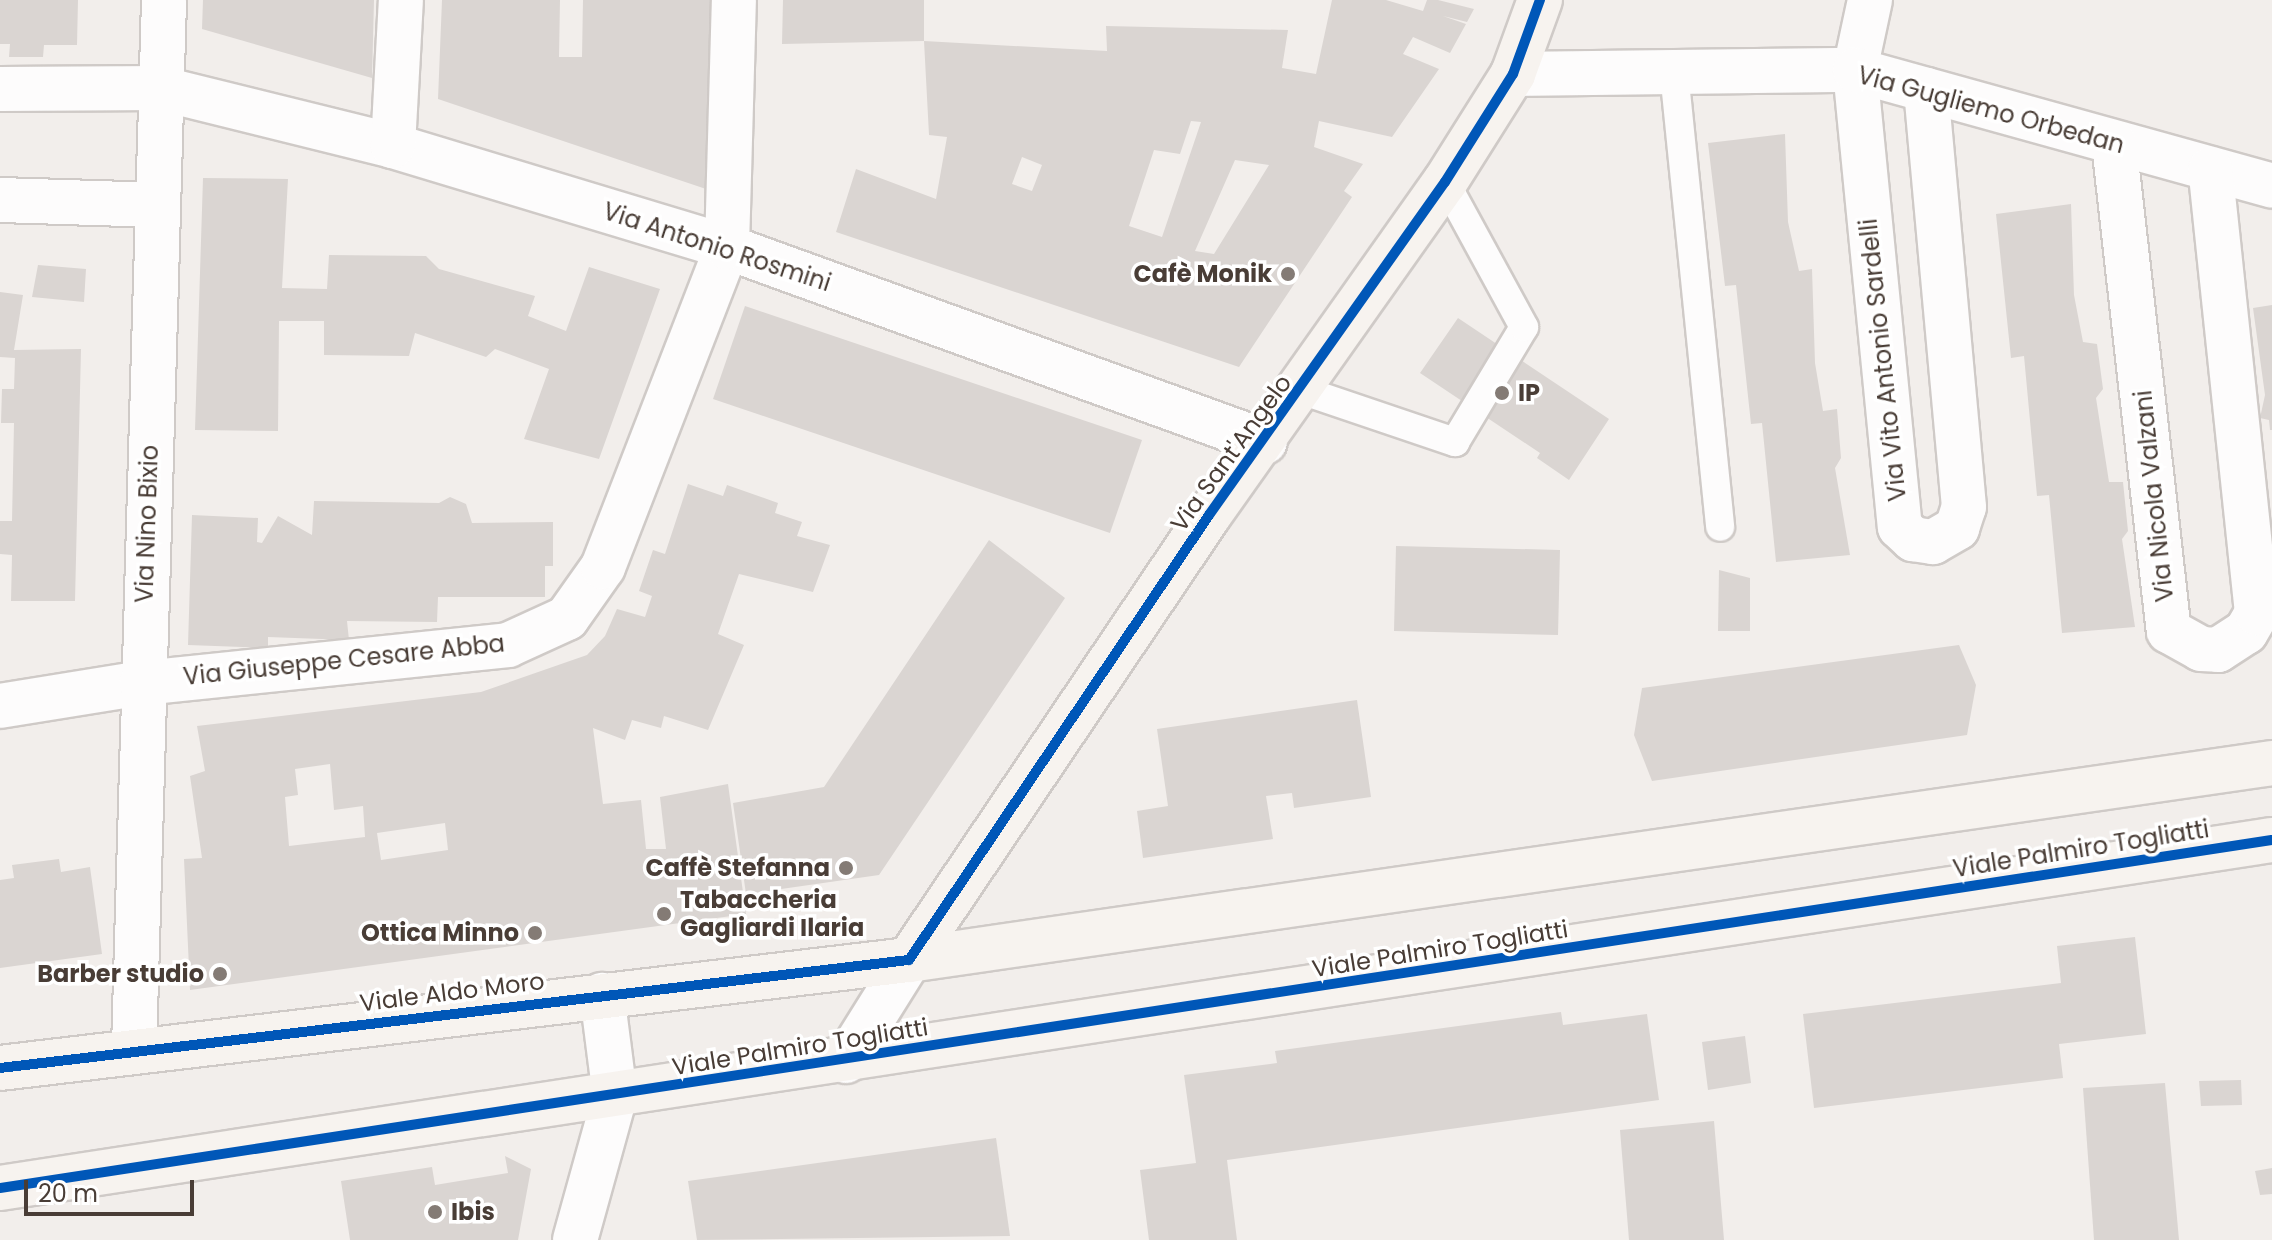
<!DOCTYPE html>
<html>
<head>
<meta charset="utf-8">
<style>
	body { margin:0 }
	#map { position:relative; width:2272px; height:1240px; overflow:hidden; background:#f2eeeb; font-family:Poppins,sans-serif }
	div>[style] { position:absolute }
	.building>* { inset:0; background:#dad5d2 }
	.roads { filter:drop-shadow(2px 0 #cfcac7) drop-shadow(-2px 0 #cfcac7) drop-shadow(0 2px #cfcac7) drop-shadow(0 -2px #cfcac7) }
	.lane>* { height:28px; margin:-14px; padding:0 14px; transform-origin:14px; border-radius:14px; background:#fdfcfc }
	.street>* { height:44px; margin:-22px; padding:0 22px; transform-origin:22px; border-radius:22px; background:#fdfcfc }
	.secondary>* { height:44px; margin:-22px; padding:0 22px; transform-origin:22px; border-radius:22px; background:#f7f3ef }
	.cycleway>* { height:10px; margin:-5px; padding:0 5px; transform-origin:5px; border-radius:5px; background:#0057b8 }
	.dots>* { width:22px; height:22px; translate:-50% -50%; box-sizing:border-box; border:4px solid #fff; border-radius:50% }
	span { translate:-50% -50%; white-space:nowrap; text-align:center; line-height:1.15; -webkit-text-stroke:7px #fff; paint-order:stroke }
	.street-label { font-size:24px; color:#493d36 }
	.poi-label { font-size:24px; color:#493d36; font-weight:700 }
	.right { translate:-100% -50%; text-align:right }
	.left { translate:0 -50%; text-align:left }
	.scale { position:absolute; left:24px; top:1180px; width:170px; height:36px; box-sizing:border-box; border:4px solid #493d36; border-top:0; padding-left:10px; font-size:24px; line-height:28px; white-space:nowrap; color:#493d36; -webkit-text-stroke:6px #fff; paint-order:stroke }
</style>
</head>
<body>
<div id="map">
	<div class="building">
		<i style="clip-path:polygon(0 0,78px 0,77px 45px,44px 45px,43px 57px,9px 57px,10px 44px,0 44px)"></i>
		<i style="clip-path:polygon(203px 0,374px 0,372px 78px,202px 29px)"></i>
		<i style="clip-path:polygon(442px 0,560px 0,559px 57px,582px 57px,583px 0,714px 0,709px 190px,438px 99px)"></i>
		<i style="clip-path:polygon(783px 0,924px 0,924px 41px,782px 44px)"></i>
		<i style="clip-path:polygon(evenodd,1332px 0,1386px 0,1423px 11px,1427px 0,1438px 0,1474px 9px,1467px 22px,1443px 16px,1466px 24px,1450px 53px,1413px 37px,1403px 54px,1439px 69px,1392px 137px,1319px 121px,1314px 147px,1363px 164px,1344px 191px,1352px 197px,1239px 367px,836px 232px,856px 169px,936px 199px,947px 137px,929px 135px,924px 41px,1107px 51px,1106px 26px,1288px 30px,1282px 68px,1316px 74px,1332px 0,1191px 121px,1201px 122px,1162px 237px,1129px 226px,1154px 150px,1180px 154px,1191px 121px,1332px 0,1022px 157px,1042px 165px,1032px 191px,1012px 184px,1022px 157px,1332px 0,1235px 160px,1269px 165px,1214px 254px,1195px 251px,1235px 160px)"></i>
		<i style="clip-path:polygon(1785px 134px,1788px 222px,1799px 271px,1812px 269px,1815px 363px,1823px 411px,1837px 409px,1841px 458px,1835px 468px,1850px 555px,1776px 562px,1762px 423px,1751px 424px,1736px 285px,1725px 286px,1708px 143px)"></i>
		<i style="clip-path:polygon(203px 178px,288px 179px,282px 288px,327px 289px,329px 255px,426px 256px,439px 269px,535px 296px,528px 316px,566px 331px,589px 267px,660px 289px,599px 459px,524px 439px,549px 369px,495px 349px,486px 357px,415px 333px,409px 356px,324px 355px,324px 321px,279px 321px,278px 431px,195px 430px)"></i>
		<i style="clip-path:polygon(2071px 204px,2074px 295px,2083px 342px,2097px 344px,2103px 389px,2096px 398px,2109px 482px,2123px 482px,2128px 531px,2122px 539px,2135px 627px,2062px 633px,2049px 495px,2037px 496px,2024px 356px,2011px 358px,1996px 214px)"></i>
		<i style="clip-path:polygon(38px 265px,86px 269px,84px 302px,32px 297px)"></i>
		<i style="clip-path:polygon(0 292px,23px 295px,14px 350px,81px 349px,75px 601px,11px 601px,12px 555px,0 554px,0 521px,12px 521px,14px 423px,1px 423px,2px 389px,14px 389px,15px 358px,0 357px)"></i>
		<i style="clip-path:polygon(2272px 305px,2272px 430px,2270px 430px,2269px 420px,2260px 418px,2265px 395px,2253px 308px)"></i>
		<i style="clip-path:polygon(745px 306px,1142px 440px,1110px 533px,713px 399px)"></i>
		<i style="clip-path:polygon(1458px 318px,1609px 419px,1569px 480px,1537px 458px,1540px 453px,1420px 373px)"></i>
		<i style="clip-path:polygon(evenodd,688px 484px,723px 496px,727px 485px,778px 503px,775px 513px,802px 522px,797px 536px,830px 545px,813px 592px,739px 574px,718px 634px,744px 645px,708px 730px,664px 716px,661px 728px,632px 720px,625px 740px,593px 728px,603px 804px,641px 800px,646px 849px,666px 849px,660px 797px,728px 784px,746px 914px,190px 990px,184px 859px,202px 858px,190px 776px,205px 771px,197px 726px,481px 692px,587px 655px,605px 636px,617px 609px,645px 617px,652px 596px,639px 591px,653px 550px,665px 554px,688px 484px,330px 764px,334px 810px,363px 806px,365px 837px,289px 846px,285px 797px,298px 795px,295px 769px,330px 764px,688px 484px,445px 823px,448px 850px,381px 860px,377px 833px,445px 823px)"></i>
		<i style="clip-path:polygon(450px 497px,466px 504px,472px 523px,553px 522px,553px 566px,545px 566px,545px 597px,438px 597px,437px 622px,347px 621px,349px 640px,268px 637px,268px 648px,188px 645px,192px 515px,258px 518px,257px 542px,262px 543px,278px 516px,312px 535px,314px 501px,439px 503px)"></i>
		<i style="clip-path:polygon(989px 540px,1065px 598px,879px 875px,746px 894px,733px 803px,824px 787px)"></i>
		<i style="clip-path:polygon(1396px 546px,1560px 550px,1558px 635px,1394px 631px)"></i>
		<i style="clip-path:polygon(1719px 570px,1750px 578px,1750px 631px,1718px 631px)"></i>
		<i style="clip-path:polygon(1959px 645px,1976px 685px,1967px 735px,1652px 781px,1634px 735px,1642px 688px)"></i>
		<i style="clip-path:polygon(1357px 700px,1371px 797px,1294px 808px,1292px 793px,1266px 796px,1273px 839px,1143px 858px,1137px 811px,1168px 806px,1157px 729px)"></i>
		<i style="clip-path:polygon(59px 859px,61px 872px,90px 867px,102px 954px,0 968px,0 880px,14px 878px,12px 865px)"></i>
		<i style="clip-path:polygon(2135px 937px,2146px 1034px,2059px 1044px,2063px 1078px,1814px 1108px,1803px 1014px,2061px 983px,2057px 946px)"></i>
		<i style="clip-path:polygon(1561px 1012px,1563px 1025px,1647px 1014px,1659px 1100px,1227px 1160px,1237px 1240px,1149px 1240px,1140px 1170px,1196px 1163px,1184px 1075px,1277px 1063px,1275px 1051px)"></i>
		<i style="clip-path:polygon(1745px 1036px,1751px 1083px,1708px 1090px,1702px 1042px)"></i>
		<i style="clip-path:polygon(2241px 1080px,2242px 1105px,2201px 1106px,2199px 1081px)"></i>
		<i style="clip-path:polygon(2165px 1083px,2179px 1240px,2094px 1240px,2083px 1088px)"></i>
		<i style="clip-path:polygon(1714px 1121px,1724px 1240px,1629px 1240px,1620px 1130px)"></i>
		<i style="clip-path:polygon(996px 1138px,1010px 1236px,697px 1240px,688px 1181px)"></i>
		<i style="clip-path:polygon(505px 1156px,531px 1169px,518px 1240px,350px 1240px,341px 1181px,432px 1167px,435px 1185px,508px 1173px)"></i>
		<i style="clip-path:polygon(2272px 1168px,2272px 1194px,2260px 1195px,2255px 1171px)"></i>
	</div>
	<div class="roads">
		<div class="lane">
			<i style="left:1674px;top:72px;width:457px;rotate:84.2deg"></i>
			<i style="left:1301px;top:390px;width:163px;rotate:18.7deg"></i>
			<i style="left:1455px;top:442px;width:134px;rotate:-59deg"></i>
			<i style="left:1524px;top:327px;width:165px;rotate:-118.6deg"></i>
		</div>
		<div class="street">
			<i style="left:1870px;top:0;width:72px;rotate:102.1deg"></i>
			<i style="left:1855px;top:70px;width:459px;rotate:84.4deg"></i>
			<i style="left:1900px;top:527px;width:18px;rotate:43deg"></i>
			<i style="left:1913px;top:539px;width:20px;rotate:9deg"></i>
			<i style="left:1933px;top:542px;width:28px;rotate:-30deg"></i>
			<i style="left:1957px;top:528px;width:22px;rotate:-72deg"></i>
			<i style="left:1964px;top:507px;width:419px;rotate:-95.2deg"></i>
			<i style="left:1513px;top:74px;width:342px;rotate:-0.7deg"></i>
			<i style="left:1855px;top:70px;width:433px;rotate:15.5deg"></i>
			<i style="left:0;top:89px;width:159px;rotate:-0.4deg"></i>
			<i style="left:159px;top:88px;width:241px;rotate:13.9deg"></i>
			<i style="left:393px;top:146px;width:349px;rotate:16.8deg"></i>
			<i style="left:727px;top:247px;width:572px;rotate:19.92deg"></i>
			<i style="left:2114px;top:143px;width:491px;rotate:83.6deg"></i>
			<i style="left:2169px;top:631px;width:37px;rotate:29deg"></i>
			<i style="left:2201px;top:649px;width:17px;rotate:3deg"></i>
			<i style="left:2218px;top:650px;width:33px;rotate:-33deg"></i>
			<i style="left:2246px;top:632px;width:22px;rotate:-60deg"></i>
			<i style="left:2257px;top:613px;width:446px;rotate:-96deg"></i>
			<i style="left:393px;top:146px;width:146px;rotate:-86.9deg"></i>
			<i style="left:0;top:200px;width:156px;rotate:1.8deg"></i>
			<i style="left:0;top:706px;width:144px;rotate:-9.2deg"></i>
			<i style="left:142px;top:683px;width:368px;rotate:-5.9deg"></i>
			<i style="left:508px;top:645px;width:65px;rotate:-24.6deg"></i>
			<i style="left:567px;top:618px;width:62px;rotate:-54.8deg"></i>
			<i style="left:603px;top:567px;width:343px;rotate:-68.8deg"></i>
			<i style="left:727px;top:247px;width:247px;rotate:-88.4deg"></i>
			<i style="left:134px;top:1048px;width:1048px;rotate:-88.36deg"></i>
			<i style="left:846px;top:1061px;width:119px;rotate:-58deg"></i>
			<i style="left:575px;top:1240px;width:149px;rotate:-74.5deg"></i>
			<i style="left:615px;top:1096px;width:102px;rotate:-97.3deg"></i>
		</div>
		<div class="secondary">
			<i style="left:909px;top:960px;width:537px;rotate:-56.01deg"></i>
			<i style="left:1209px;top:515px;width:408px;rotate:-54.7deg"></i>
			<i style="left:1445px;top:182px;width:128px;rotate:-57.8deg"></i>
			<i style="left:1513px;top:74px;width:79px;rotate:-70deg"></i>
			<i style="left:0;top:1068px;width:915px;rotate:-6.78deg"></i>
			<i style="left:909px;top:960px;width:1377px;rotate:-8.22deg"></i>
			<i style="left:0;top:1188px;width:2298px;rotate:-8.71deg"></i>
		</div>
	</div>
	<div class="cycleway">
		<i style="left:0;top:1068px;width:915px;rotate:-6.78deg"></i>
		<i style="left:909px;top:960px;width:537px;rotate:-56.01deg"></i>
		<i style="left:1209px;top:515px;width:408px;rotate:-54.7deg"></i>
		<i style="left:1445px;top:182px;width:128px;rotate:-57.8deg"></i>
		<i style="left:1513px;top:74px;width:79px;rotate:-70deg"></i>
		<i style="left:0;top:1188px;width:2298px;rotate:-8.71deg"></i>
	</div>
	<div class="dots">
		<i style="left:1288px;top:274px;background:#847b75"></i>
		<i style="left:1502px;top:393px;background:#847b75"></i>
		<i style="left:846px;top:868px;background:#847b75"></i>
		<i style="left:664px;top:914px;background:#847b75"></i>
		<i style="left:535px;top:933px;background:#847b75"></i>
		<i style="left:220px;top:974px;background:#847b75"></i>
		<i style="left:435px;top:1212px;background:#847b75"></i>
	</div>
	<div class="street-label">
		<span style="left:1991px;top:110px;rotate:15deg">Via Gugliemo Orbedan</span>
		<span style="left:717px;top:247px;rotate:18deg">Via Antonio Rosmini</span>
		<span style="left:1883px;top:360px;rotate:-96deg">Via Vito Antonio Sardelli</span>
		<span style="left:1231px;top:453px;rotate:-54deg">Via Sant'Angelo</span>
		<span style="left:2154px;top:496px;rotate:-96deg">Via Nicola Valzani</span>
		<span style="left:147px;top:524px;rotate:-88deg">Via Nino Bixio</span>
		<span style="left:344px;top:660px;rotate:-6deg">Via Giuseppe Cesare Abba</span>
		<span style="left:2081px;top:849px;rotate:-9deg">Viale Palmiro Togliatti</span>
		<span style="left:1440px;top:949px;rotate:-9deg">Viale Palmiro Togliatti</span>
		<span style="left:452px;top:992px;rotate:-7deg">Viale Aldo Moro</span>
		<span style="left:800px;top:1047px;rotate:-9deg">Viale Palmiro Togliatti</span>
	</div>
	<div class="poi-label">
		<span class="right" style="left:1272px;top:274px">Cafè Monik</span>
		<span class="left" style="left:1518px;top:393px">IP</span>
		<span class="right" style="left:830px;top:868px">Caffè Stefanna</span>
		<span class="left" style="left:680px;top:914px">Tabaccheria<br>Gagliardi Ilaria</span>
		<span class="right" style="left:519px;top:933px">Ottica Minno</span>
		<span class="right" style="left:204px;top:974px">Barber studio</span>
		<span class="left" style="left:451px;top:1212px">Ibis</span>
	</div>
	<div class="scale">20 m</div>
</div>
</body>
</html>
